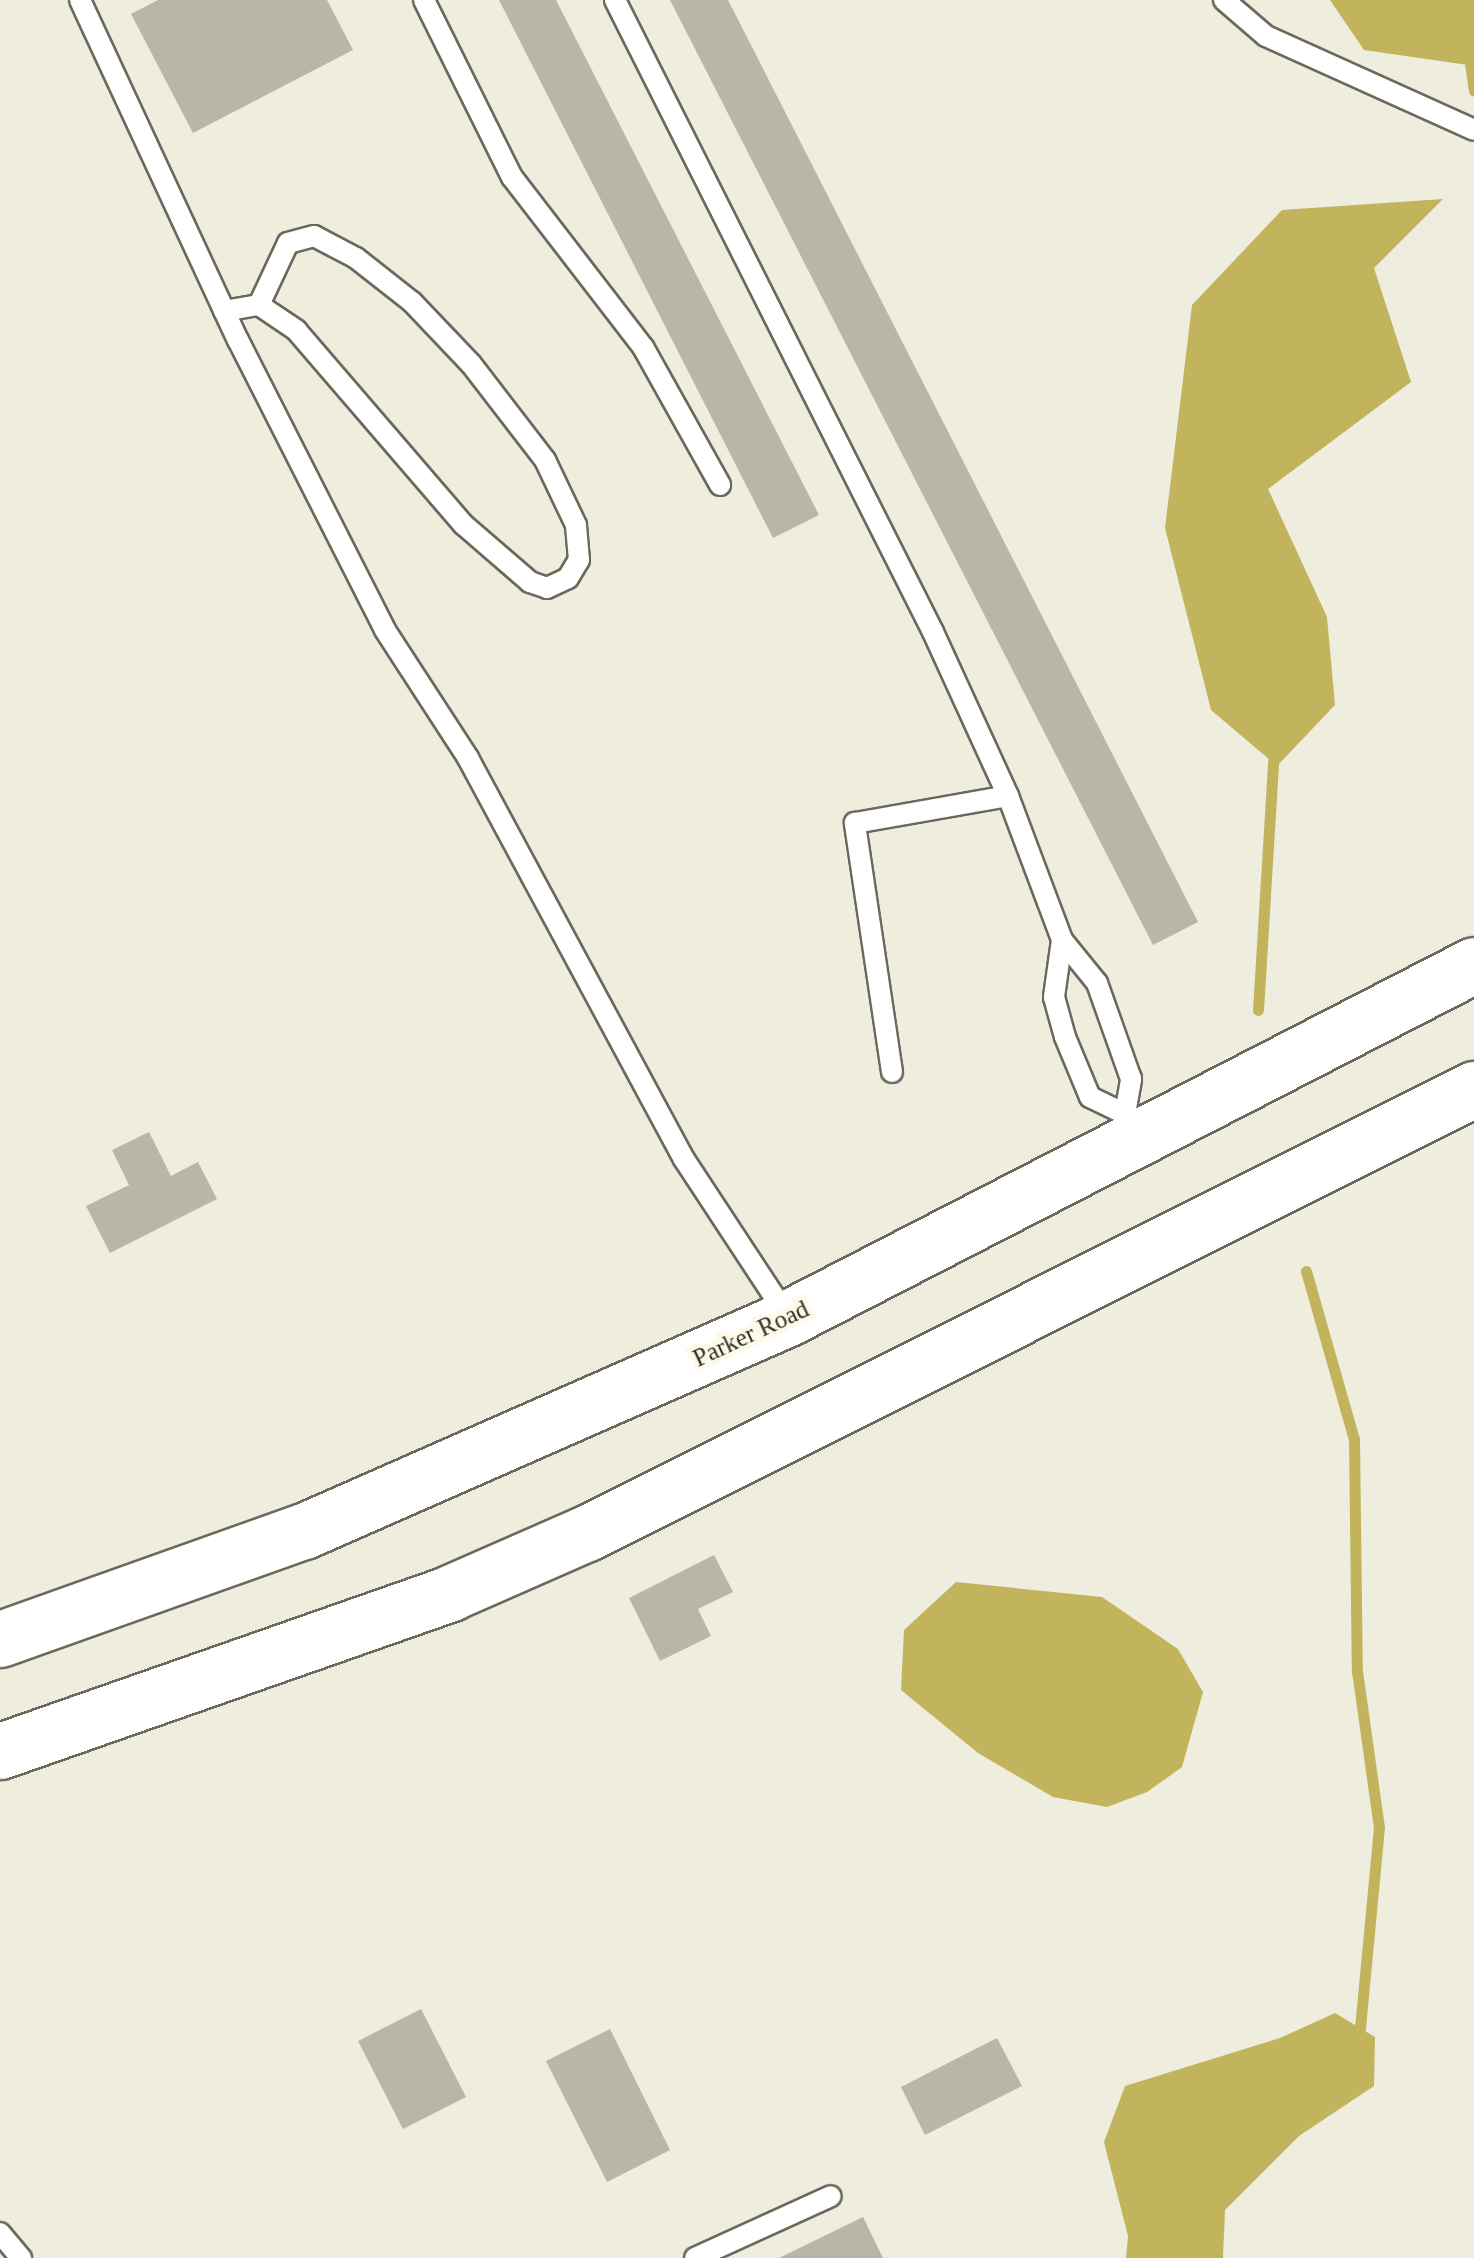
<!DOCTYPE html>
<html>
<head>
<meta charset="utf-8">
<style>
	body { margin:0 }
	#map { position:relative; width:1474px; height:2258px; overflow:hidden; background:#efeddd; font-family:"Times New Roman",serif }
	div>[style] { position:absolute }
	.water>* { inset:0; background:#c1b45d }
	.stream>* { height:11px; margin:-5.5px; padding:0 5.5px; transform-origin:5.5px; border-radius:5.5px; background:#c1b45d }
	.building>* { inset:0; background:#b8b6a6 }
	.roads { filter:drop-shadow(2px 0 #6b695b) drop-shadow(-2px 0 #6b695b) drop-shadow(0 2px #6b695b) drop-shadow(0 -2px #6b695b) }
	.lane>* { height:20px; margin:-10px; padding:0 10px; transform-origin:10px; border-radius:10px; background:#fff }
	.secondary>* { height:55px; margin:-27.5px; padding:0 27.5px; transform-origin:27.5px; border-radius:27.5px; background:#fff }
	span { translate:-50% -50%; white-space:nowrap; text-align:center; line-height:1.15; -webkit-text-stroke:10px #fdfaea; paint-order:stroke }
	.street-label { font-size:25px; color:#302f29 }
</style>
</head>
<body>
<div id="map">
	<div class="water">
		<i style="clip-path:polygon(1330px 0,1474px 0,1474px 53px,1468px 65px,1364px 50px)"></i>
		<i style="clip-path:polygon(1443px 199px,1374px 268px,1411px 382px,1268px 489px,1327px 617px,1335px 705px,1277px 766px,1211px 710px,1165px 528px,1192px 305px,1282px 210px)"></i>
		<i style="clip-path:polygon(956px 1582px,1102px 1597px,1178px 1649px,1203px 1692px,1182px 1767px,1147px 1792px,1107px 1807px,1053px 1797px,978px 1753px,901px 1690px,904px 1630px)"></i>
		<i style="clip-path:polygon(1335px 2013px,1375px 2037px,1374px 2086px,1299px 2136px,1225px 2210px,1223px 2258px,1126px 2258px,1128px 2236px,1104px 2142px,1125px 2086px,1280px 2038px)"></i>
	</div>
	<div class="stream">
		<i style="left:1468px;top:49px;width:42px;rotate:81.9deg"></i>
		<i style="left:1258px;top:1010px;width:259px;rotate:-86.5deg"></i>
		<i style="left:1306px;top:1271px;width:175px;rotate:74.1deg"></i>
		<i style="left:1354px;top:1439px;width:232px;rotate:89.3deg"></i>
		<i style="left:1357px;top:1671px;width:158px;rotate:82deg"></i>
		<i style="left:1379px;top:1827px;width:202px;rotate:95.4deg"></i>
		<i style="left:1360px;top:2028px;width:14px;rotate:144deg"></i>
	</div>
	<div class="building">
		<i style="clip-path:polygon(158px 0,327px 0,353px 50px,193px 133px,131px 14px)"></i>
		<i style="clip-path:polygon(499px 0,556px 0,819px 515px,773px 538px)"></i>
		<i style="clip-path:polygon(670px 0,728px 0,1198px 922px,1153px 945px)"></i>
		<i style="clip-path:polygon(149px 1132px,171px 1176px,198px 1162px,217px 1199px,110px 1253px,86px 1206px,129px 1185px,112px 1150px)"></i>
		<i style="clip-path:polygon(714px 1555px,733px 1592px,698px 1609px,711px 1636px,660px 1661px,629px 1598px)"></i>
		<i style="clip-path:polygon(421px 2009px,466px 2097px,403px 2129px,358px 2041px)"></i>
		<i style="clip-path:polygon(610px 2029px,670px 2150px,607px 2182px,546px 2061px)"></i>
		<i style="clip-path:polygon(997px 2038px,1022px 2086px,925px 2135px,901px 2087px)"></i>
		<i style="clip-path:polygon(863px 2217px,883px 2258px,779px 2258px)"></i>
	</div>
	<div class="roads">
		<div class="lane">
			<i style="left:80px;top:0;width:375px;rotate:65.1deg"></i>
			<i style="left:238px;top:340px;width:325px;rotate:63.1deg"></i>
			<i style="left:385px;top:630px;width:153px;rotate:57deg"></i>
			<i style="left:468px;top:758px;width:455px;rotate:61.7deg"></i>
			<i style="left:684px;top:1159px;width:188px;rotate:56.7deg"></i>
			<i style="left:424px;top:0;width:198px;rotate:63.6deg"></i>
			<i style="left:512px;top:177px;width:215px;rotate:52.4deg"></i>
			<i style="left:643px;top:347px;width:158px;rotate:60.8deg"></i>
			<i style="left:615px;top:0;width:707px;rotate:63.29deg"></i>
			<i style="left:933px;top:632px;width:180px;rotate:65.4deg"></i>
			<i style="left:1008px;top:796px;width:154px;rotate:69.4deg"></i>
			<i style="left:1224px;top:0;width:55px;rotate:40.6deg"></i>
			<i style="left:1266px;top:36px;width:228px;rotate:24.3deg"></i>
			<i style="left:224px;top:311px;width:36px;rotate:-10deg"></i>
			<i style="left:259px;top:305px;width:45px;rotate:34deg"></i>
			<i style="left:296px;top:330px;width:257px;rotate:49.3deg"></i>
			<i style="left:464px;top:525px;width:87px;rotate:40.8deg"></i>
			<i style="left:530px;top:582px;width:18px;rotate:19deg"></i>
			<i style="left:547px;top:588px;width:23px;rotate:-25deg"></i>
			<i style="left:568px;top:578px;width:21px;rotate:-59deg"></i>
			<i style="left:579px;top:560px;width:35px;rotate:-95deg"></i>
			<i style="left:576px;top:525px;width:72px;rotate:-115.5deg"></i>
			<i style="left:545px;top:460px;width:121px;rotate:-127.6deg"></i>
			<i style="left:471px;top:364px;width:86px;rotate:-133.6deg"></i>
			<i style="left:412px;top:302px;width:71px;rotate:-141.8deg"></i>
			<i style="left:356px;top:258px;width:47px;rotate:-152.4deg"></i>
			<i style="left:314px;top:236px;width:27px;rotate:165deg"></i>
			<i style="left:288px;top:243px;width:68px;rotate:115.1deg"></i>
			<i style="left:892px;top:1072px;width:252px;rotate:-98.5deg"></i>
			<i style="left:855px;top:823px;width:155px;rotate:-10deg"></i>
			<i style="left:1125px;top:1114px;width:36px;rotate:-80deg"></i>
			<i style="left:1131px;top:1079px;width:102px;rotate:-109.5deg"></i>
			<i style="left:1097px;top:983px;width:55px;rotate:-129.1deg"></i>
			<i style="left:1062px;top:940px;width:58px;rotate:98deg"></i>
			<i style="left:1054px;top:997px;width:41px;rotate:74.6deg"></i>
			<i style="left:1065px;top:1037px;width:65px;rotate:67.4deg"></i>
			<i style="left:1090px;top:1097px;width:39px;rotate:26deg"></i>
			<i style="left:1125px;top:1114px;width:24px;rotate:60deg"></i>
			<i style="left:0;top:2233px;width:33px;rotate:50deg"></i>
			<i style="left:695px;top:2258px;width:149px;rotate:-24.5deg"></i>
		</div>
		<div class="secondary">
			<i style="left:0;top:1639px;width:323px;rotate:-19.6deg"></i>
			<i style="left:304px;top:1531px;width:529px;rotate:-23.75deg"></i>
			<i style="left:788px;top:1318px;width:771px;rotate:-27.23deg"></i>
			<i style="left:0;top:1751px;width:477px;rotate:-19.3deg"></i>
			<i style="left:450px;top:1593px;width:150px;rotate:-23.7deg"></i>
			<i style="left:587px;top:1533px;width:992px;rotate:-26.59deg"></i>
		</div>
	</div>
	<div class="street-label">
		<span style="left:751px;top:1334px;rotate:-25deg">Parker Road</span>
	</div>
</div>
</body>
</html>
